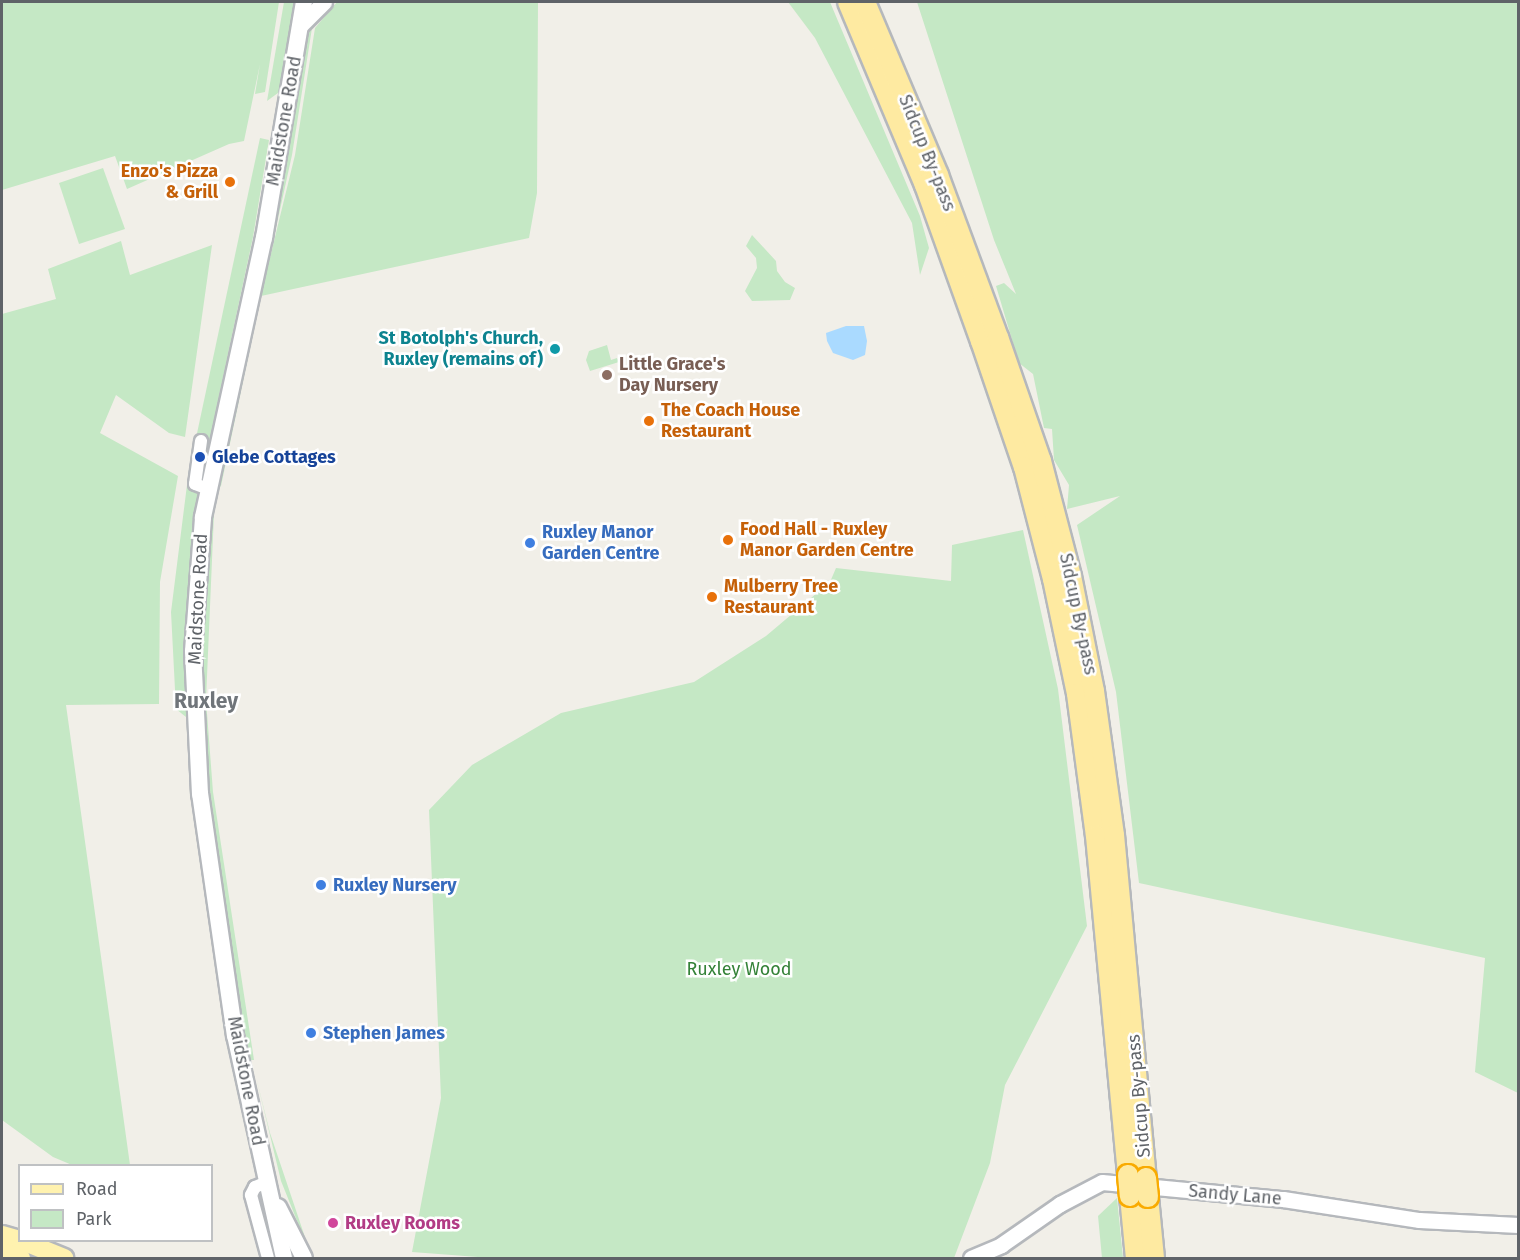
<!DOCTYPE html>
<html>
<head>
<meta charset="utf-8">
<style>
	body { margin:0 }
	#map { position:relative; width:1520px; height:1260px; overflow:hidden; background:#f1efe8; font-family:"Fira Sans",sans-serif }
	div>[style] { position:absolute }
	.green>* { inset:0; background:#c5e8c5 }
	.water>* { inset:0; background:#aadaff }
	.roads { filter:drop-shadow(2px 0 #b5b8bc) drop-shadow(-2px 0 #b5b8bc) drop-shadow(0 2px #b5b8bc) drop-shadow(0 -2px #b5b8bc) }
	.minor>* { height:12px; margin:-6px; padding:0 6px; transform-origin:6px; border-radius:6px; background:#fff }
	.tertiary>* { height:15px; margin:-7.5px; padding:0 7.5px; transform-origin:7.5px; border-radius:7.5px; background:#fff }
	.secondary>* { height:16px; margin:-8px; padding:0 8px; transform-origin:8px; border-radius:8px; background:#fff }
	.primary>* { height:18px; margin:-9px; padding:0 9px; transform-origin:9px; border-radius:9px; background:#fff2af }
	.trunk>* { height:20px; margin:-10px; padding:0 10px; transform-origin:10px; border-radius:10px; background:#feeaa1 }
	.bridges { filter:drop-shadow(2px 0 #f9ab00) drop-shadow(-2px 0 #f9ab00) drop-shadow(0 2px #f9ab00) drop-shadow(0 -2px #f9ab00) }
	.trunk-bridge>* { height:20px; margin:-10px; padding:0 10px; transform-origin:10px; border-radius:10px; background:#feeaa1 }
	.dots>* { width:16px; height:16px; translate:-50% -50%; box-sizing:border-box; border:3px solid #fff; border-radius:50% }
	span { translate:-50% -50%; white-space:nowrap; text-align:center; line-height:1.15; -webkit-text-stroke:5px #fff; paint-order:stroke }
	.street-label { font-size:18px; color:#5f6368 }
	.food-label { font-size:18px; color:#c56008; font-weight:700 }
	.right { translate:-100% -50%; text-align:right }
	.left { translate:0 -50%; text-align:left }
	.culture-label { font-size:18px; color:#0d838f; font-weight:700 }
	.education-label { font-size:18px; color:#785e54; font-weight:700 }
	.transit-label { font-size:18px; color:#164399; font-weight:700 }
	.shop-label { font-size:18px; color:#366cbe; font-weight:700 }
	.park-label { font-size:18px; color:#348238 }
	.hotel-label { font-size:18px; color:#b23c85; font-weight:700 }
	.quarter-label { font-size:21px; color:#70757a; font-weight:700 }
	.frame { position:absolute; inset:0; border:3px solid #5f6368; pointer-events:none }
	.legend { position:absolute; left:18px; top:1164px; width:195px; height:78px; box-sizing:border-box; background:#fff; border:2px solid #bfc1c3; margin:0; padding:8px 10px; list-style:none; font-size:18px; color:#5f6368 }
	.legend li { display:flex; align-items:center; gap:12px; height:30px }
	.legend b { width:30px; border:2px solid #bfc1c3 }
</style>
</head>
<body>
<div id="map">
	<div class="green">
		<i style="clip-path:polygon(2px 2px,279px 2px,265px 92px,255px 94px,260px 64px,244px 141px,229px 144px,127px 189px,115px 156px,2px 190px)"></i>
		<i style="clip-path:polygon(284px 2px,295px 2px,282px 90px,267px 101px)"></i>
		<i style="clip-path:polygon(337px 2px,538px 2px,537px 193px,529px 238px,261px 296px,221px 486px,215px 490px,206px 700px,213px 792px,254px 1060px,247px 1060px,203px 740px,202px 623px,206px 559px,214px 493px,270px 244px,306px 36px,312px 28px,292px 155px,265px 278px,295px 155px,315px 28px)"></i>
		<i style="clip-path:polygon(788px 2px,830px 2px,920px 216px,929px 248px,920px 275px,912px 223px,815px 38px)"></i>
		<i style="clip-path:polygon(917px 2px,1518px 2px,1518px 1093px,1475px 1072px,1485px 958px,1139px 883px,1116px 692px,1077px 525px,1120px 496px,1067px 509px,1069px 485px,1054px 460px,1052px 429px,1044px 428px,1033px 374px,1019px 363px,996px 286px,1004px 283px,1016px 294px,994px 240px)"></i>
		<i style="clip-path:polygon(260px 138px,269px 140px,253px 237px,209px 443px,196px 438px)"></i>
		<i style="clip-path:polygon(103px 168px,125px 229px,79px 244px,59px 183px)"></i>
		<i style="clip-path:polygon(752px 235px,776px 261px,777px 271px,785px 282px,795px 288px,790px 300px,752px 301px,745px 291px,757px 268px,756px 258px,746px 246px)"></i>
		<i style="clip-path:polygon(121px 241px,130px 275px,212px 245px,185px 437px,169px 433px,116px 395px,100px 433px,178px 476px,160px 582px,159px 704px,66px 705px,130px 1165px,72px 1165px,53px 1157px,2px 1120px,2px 314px,56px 299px,48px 269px)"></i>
		<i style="clip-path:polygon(607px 345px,611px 360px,617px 358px,619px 362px,590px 371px,586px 360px,589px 351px)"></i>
		<i style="clip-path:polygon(187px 485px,199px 490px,186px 614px,186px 717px,176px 709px,171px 612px)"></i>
		<i style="clip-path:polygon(1023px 530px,1058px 689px,1087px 926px,1005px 1085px,990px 1163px,954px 1258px,491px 1258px,412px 1252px,441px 1098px,429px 810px,472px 765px,561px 713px,694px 682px,766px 636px,830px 582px,836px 568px,951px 581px,952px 545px)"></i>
		<i style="clip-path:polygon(256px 1077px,270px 1133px,312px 1258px,281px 1181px)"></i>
		<i style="clip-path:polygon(1117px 1198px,1123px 1258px,1102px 1258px,1098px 1216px)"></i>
	</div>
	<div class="water">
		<i style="clip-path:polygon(846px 326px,864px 326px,867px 341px,865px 355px,853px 360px,833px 353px,827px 341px,826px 333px)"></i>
	</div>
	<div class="roads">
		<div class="minor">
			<i style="left:201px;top:441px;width:43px;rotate:97.9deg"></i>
			<i style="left:195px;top:484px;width:14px;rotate:21deg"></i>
			<i style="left:267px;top:1182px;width:13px;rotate:157deg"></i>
			<i style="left:255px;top:1187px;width:9px;rotate:117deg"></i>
			<i style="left:251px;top:1195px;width:65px;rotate:74.9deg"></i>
		</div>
		<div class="tertiary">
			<i style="left:300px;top:26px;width:34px;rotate:-45deg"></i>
			<i style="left:971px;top:1258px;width:33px;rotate:-23deg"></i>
			<i style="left:1001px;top:1245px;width:72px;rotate:-34.8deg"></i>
			<i style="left:1060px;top:1204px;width:47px;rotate:-27.6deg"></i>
			<i style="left:1102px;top:1182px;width:182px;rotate:5.4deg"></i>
			<i style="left:1283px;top:1199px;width:138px;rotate:8.8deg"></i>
			<i style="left:1419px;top:1220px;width:99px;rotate:2.9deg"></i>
		</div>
		<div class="secondary">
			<i style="left:278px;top:1207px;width:57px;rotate:63deg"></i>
			<i style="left:284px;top:1258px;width:227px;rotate:-102.4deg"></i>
			<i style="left:235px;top:1036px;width:245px;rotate:-98.2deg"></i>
			<i style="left:200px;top:794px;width:143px;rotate:-92.8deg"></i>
			<i style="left:193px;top:651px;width:134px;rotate:-85.7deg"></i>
			<i style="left:203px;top:517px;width:286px;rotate:-77.7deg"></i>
			<i style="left:264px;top:238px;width:239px;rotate:-80.4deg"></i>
		</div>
		<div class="primary">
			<i style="left:2px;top:1235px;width:19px;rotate:16deg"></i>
			<i style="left:20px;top:1240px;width:48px;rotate:22.2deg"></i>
			<i style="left:2px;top:1252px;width:20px;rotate:18deg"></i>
		</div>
		<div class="trunk">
			<i style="left:848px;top:2px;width:199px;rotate:67.2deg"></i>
			<i style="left:925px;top:185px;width:166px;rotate:70.3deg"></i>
			<i style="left:981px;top:341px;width:133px;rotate:71.2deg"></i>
			<i style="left:1024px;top:467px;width:116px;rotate:75.5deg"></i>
			<i style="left:1053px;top:579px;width:117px;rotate:78.2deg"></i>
			<i style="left:1077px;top:694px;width:143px;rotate:82.4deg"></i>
			<i style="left:1096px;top:836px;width:341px;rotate:84.6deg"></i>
			<i style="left:865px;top:2px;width:188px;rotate:67.1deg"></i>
			<i style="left:938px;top:175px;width:173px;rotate:69.7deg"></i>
			<i style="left:998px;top:337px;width:131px;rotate:70.9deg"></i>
			<i style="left:1041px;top:461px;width:119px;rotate:75.4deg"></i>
			<i style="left:1071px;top:576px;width:117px;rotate:78.7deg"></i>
			<i style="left:1094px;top:691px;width:145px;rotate:82.1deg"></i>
			<i style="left:1114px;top:835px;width:344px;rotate:84.7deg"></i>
			<i style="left:1130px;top:1196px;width:62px;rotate:84.5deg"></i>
			<i style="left:1148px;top:1197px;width:61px;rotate:84.4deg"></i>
		</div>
	</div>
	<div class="bridges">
		<div class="trunk-bridge">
			<i style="left:1128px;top:1175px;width:21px;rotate:85deg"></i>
			<i style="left:1146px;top:1178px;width:19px;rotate:84deg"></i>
		</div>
	</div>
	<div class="dots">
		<i style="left:230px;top:182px;background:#e8710a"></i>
		<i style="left:555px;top:349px;background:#0f9aa8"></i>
		<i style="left:607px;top:375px;background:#8d6e63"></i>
		<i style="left:649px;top:421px;background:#e8710a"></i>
		<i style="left:200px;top:457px;background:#1a4fb4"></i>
		<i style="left:728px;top:540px;background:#e8710a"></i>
		<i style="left:530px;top:543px;background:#3f7fe0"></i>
		<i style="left:712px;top:597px;background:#e8710a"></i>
		<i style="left:321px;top:885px;background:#3f7fe0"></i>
		<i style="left:311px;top:1033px;background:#3f7fe0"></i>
		<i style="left:333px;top:1223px;background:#d1479c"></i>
	</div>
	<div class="street-label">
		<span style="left:284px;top:121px;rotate:-80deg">Maidstone Road</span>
		<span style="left:927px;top:153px;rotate:68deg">Sidcup By-pass</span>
		<span style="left:198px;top:599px;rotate:-87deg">Maidstone Road</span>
		<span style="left:1078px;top:614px;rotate:78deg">Sidcup By-pass</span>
		<span style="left:246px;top:1081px;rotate:79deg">Maidstone Road</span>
		<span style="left:1139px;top:1096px;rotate:-95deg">Sidcup By-pass</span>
		<span style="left:1235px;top:1195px;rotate:5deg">Sandy Lane</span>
	</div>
	<div class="food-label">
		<span class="right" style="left:218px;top:182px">Enzo's Pizza<br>&amp; Grill</span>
		<span class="left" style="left:661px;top:421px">The Coach House<br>Restaurant</span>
		<span class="left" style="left:740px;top:540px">Food Hall - Ruxley<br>Manor Garden Centre</span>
		<span class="left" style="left:724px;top:597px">Mulberry Tree<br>Restaurant</span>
	</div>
	<div class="culture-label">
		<span class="right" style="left:543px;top:349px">St Botolph's Church,<br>Ruxley (remains of)</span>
	</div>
	<div class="education-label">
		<span class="left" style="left:619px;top:375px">Little Grace's<br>Day Nursery</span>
	</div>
	<div class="transit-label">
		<span class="left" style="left:212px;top:457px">Glebe Cottages</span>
	</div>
	<div class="shop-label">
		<span class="left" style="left:542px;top:543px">Ruxley Manor<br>Garden Centre</span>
		<span class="left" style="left:333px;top:885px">Ruxley Nursery</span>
		<span class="left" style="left:323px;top:1033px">Stephen James</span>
	</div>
	<div class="park-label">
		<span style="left:739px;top:969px">Ruxley Wood</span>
	</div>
	<div class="hotel-label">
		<span class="left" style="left:345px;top:1223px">Ruxley Rooms</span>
	</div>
	<div class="quarter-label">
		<span style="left:206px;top:701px">Ruxley</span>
	</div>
	<div class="frame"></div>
	<ul class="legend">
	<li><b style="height:8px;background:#fff2af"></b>Road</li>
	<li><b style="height:16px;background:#c5e8c5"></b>Park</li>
	</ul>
</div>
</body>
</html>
